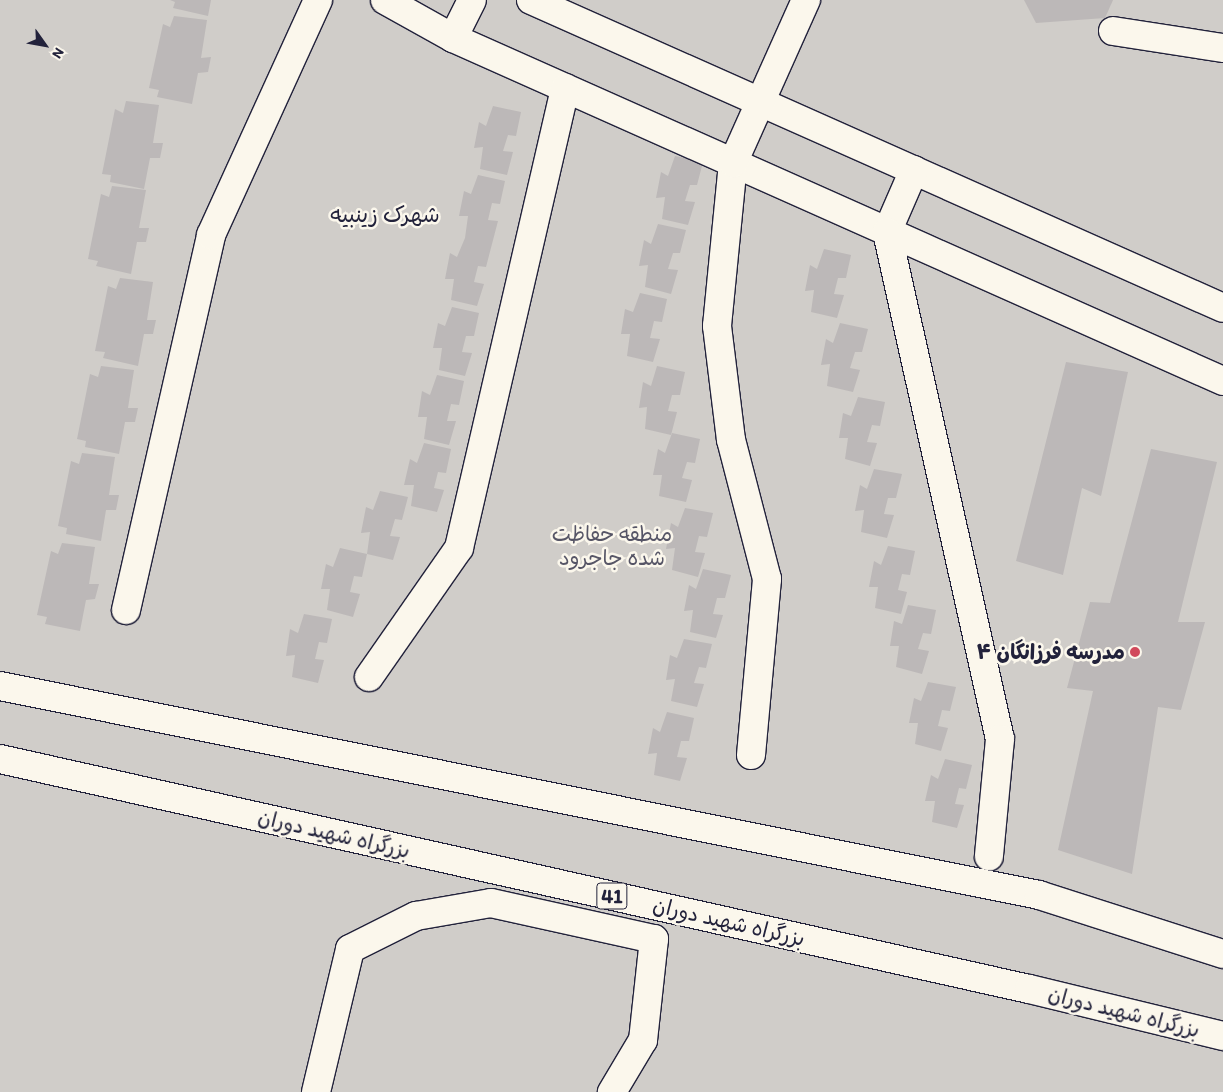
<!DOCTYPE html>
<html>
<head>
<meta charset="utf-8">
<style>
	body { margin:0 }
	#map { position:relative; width:1223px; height:1092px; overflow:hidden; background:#eeeae2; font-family:Itim,"Playpen Sans Arabic",sans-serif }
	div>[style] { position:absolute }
	.green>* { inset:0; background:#d0cdc9 }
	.building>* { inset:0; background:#bcb8b8 }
	.roads { filter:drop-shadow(1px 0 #22223b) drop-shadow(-1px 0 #22223b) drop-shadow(0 1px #22223b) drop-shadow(0 -1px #22223b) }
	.minor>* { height:28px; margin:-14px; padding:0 14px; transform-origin:14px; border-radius:14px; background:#fbf7ec }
	.highway>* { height:28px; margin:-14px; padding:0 14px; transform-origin:14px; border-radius:14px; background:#fbf7ec }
	.dots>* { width:14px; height:14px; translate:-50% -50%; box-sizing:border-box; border:2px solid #fbf7ec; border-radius:50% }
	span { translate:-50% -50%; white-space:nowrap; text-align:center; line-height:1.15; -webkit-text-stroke:5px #fbf7ec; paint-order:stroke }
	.shield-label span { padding:1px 4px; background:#fbf7ec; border:1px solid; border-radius:4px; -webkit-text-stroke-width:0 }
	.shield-label { font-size:20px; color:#22223b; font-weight:700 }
	.park-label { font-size:21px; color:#565566 }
	.poi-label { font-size:21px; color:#22223b; font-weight:700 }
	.right { translate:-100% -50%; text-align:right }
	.street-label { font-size:21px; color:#22223b }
	.neighbourhood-label { font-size:22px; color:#22223b }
	.north { position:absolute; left:20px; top:20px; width:50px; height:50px; -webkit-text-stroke:4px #fbf7ec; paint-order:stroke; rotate:122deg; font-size:14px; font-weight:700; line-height:20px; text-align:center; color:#22223b }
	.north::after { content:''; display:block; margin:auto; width:18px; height:22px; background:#22223b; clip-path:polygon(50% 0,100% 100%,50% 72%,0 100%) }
</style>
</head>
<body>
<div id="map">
	<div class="green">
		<i style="clip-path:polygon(0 0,1223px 0,1223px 1092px,0 1092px)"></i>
	</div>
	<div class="building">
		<i style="clip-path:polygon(170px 0,211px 0,208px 16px,173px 8px,175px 2px)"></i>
		<i style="clip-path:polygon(1024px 0,1113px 0,1105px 18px,1036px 23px)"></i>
		<i style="clip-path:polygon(174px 16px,207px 20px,201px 58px,211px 57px,208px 72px,198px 73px,192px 104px,157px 97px,159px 90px,149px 88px,163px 24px,170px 27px)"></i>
		<i style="clip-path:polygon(126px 101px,159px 105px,153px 143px,163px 143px,160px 158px,150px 158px,144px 189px,110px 182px,111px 175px,102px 174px,115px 109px,123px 113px)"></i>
		<i style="clip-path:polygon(493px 106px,521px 112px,516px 136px,508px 135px,503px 151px,513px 152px,507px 175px,480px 169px,483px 147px,474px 148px,479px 122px,486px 126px)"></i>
		<i style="clip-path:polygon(675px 156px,703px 162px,697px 185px,690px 185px,685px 201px,695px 202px,688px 225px,662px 219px,665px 197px,656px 198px,661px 172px,668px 176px)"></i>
		<i style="clip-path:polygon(478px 175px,505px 181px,500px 204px,492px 203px,488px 220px,498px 221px,486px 267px,478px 266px,474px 282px,484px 284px,477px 306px,451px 300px,454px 279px,445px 279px,450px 253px,457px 257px,465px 238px,468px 216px,459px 216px,464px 191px,471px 194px)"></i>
		<i style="clip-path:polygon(112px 186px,146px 190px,139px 228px,149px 228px,146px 242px,137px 242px,131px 274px,96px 266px,98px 261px,88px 259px,101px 194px,109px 197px)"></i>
		<i style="clip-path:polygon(658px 224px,686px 230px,680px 253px,673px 253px,668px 269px,678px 270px,671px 294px,645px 287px,648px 265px,639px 266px,644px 240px,651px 244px)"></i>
		<i style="clip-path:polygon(824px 249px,851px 255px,846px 278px,838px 278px,834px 294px,844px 295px,837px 318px,811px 312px,814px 290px,805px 291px,810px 265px,817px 269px)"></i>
		<i style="clip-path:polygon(120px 278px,153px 282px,147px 320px,156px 320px,153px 334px,144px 334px,138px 366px,103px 358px,105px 352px,95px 351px,108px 286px,116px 289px)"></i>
		<i style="clip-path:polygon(640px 293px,667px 299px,662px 322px,654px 321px,650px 338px,660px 339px,653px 362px,627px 356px,630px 334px,621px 334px,625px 309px,633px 312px)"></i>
		<i style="clip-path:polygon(452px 307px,479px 313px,474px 336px,466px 336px,462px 352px,472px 353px,465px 376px,439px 370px,442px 348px,433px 348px,438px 323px,445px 326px)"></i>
		<i style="clip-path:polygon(840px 323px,868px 329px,862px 352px,855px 352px,850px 368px,860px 370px,853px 392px,827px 386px,830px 364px,821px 365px,826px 339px,833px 343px)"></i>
		<i style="clip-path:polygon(1066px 362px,1128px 372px,1101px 496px,1082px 488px,1063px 575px,1016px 561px)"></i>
		<i style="clip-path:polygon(101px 366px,134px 370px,128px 408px,138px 408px,135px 422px,125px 422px,119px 454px,85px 447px,86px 441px,77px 439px,90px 374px,98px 377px)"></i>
		<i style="clip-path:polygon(657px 366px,685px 372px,680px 395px,672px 395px,668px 411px,677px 412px,671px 435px,645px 429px,647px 407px,639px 408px,643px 382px,651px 386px)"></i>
		<i style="clip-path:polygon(437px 375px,464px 381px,459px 405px,451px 404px,447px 421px,456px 421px,449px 445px,424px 439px,427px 417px,418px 417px,422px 391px,430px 395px)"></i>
		<i style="clip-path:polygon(858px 397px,885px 402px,880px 426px,872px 425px,867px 442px,877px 443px,870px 466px,845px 459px,848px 438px,839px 438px,843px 413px,851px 416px)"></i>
		<i style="clip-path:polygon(672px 433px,700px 439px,695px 463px,687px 462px,682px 478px,692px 480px,686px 502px,659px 496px,662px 475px,653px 475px,658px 449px,665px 453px)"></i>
		<i style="clip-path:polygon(424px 443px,451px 449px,446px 473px,438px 472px,434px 488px,444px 490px,437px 512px,411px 506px,414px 485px,404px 485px,410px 459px,417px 463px)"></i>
		<i style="clip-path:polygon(1151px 449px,1217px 462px,1178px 622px,1205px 622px,1181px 710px,1158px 707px,1132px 874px,1058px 850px,1093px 691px,1067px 688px,1090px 602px,1110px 603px)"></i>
		<i style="clip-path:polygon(82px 453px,115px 457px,109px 495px,119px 495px,116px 510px,106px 510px,101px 541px,66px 534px,67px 528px,58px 526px,71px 461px,79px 464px)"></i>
		<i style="clip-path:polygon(874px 469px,902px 474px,896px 498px,888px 498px,884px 514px,894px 515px,887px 538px,861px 532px,864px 510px,855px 511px,860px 485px,867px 489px)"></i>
		<i style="clip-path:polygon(380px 491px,408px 497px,402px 520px,395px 519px,390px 536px,400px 537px,393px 560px,367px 554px,370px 532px,361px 533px,366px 507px,373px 510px)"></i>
		<i style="clip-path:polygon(685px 508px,713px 513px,707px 537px,699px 536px,695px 552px,705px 553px,698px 577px,672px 570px,675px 548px,666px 549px,671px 523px,678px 527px)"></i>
		<i style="clip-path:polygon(62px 543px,95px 547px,89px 584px,99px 584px,95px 599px,86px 600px,80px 631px,45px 624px,47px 617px,37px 615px,51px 551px,58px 554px)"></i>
		<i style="clip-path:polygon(888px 546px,915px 551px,910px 575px,902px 574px,898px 590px,907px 592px,901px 614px,875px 608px,878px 587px,869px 587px,874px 561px,881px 565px)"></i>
		<i style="clip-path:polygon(340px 548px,367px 554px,362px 577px,354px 576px,350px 592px,360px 594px,353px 617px,327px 610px,330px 589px,321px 589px,326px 564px,333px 567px)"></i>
		<i style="clip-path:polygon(703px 569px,731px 575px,725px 598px,717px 598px,713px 614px,723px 615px,716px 638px,690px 632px,693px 610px,684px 611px,689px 585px,696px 589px)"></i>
		<i style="clip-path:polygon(908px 605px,936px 610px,931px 634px,923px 633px,918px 649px,929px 651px,922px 674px,896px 667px,899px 646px,890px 646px,894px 621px,902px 624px)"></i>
		<i style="clip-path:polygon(304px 614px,332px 619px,327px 643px,319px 642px,315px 659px,324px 660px,318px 683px,292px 677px,295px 655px,286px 656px,290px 629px,298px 633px)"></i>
		<i style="clip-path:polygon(684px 639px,712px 644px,706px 668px,699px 667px,694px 683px,704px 684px,697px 707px,671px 701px,675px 679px,666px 680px,670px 655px,677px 658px)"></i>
		<i style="clip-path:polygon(928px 682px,956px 687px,950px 711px,942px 710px,938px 726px,948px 728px,941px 751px,915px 744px,918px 723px,909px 723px,914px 698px,921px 701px)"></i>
		<i style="clip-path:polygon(667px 712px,694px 718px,689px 741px,681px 741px,677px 757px,687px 758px,680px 781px,654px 775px,657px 753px,648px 754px,653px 728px,660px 732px)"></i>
		<i style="clip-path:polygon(945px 759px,972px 765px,966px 789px,959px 788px,955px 804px,964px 805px,957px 828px,932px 822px,935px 801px,925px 801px,931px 775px,938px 779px)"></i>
	</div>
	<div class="roads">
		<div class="minor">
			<i style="left:385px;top:0;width:78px;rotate:29.2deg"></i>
			<i style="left:453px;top:38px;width:843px;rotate:24.01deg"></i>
			<i style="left:531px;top:0;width:757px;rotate:23.99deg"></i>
			<i style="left:1113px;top:31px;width:111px;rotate:8.8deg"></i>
			<i style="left:453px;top:38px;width:42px;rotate:-63.4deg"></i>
			<i style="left:914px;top:170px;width:68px;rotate:113.5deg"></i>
			<i style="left:887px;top:232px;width:519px;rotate:77.44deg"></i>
			<i style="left:1000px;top:739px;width:118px;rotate:95.4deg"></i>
			<i style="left:126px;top:610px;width:385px;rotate:-77.2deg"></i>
			<i style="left:211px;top:235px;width:258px;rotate:-65.5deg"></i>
			<i style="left:369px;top:677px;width:157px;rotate:-55.1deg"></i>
			<i style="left:459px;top:548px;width:472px;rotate:-77deg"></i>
			<i style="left:751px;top:755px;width:177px;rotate:-84.8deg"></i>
			<i style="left:767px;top:579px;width:144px;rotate:-104.5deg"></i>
			<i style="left:731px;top:440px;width:115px;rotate:-97deg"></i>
			<i style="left:717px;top:326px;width:164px;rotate:-84.4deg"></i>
			<i style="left:733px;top:163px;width:179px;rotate:-65.9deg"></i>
			<i style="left:316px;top:1092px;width:147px;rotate:-76.6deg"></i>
			<i style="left:350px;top:949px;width:74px;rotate:-26.6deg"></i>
			<i style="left:416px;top:916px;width:76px;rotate:-9.8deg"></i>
			<i style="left:491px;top:903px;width:167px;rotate:12.5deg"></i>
			<i style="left:654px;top:939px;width:102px;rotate:96.2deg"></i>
			<i style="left:643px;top:1040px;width:61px;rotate:120.8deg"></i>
		</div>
		<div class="highway">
			<i style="left:0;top:686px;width:1060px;rotate:11.37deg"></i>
			<i style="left:1039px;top:895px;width:193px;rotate:17.8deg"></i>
			<i style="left:0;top:759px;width:1054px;rotate:12.6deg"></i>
			<i style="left:1029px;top:989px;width:200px;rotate:13.6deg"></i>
		</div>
	</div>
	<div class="dots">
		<i style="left:1135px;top:652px;background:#d1495b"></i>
	</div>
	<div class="shield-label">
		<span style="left:612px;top:896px">41</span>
	</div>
	<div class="park-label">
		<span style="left:612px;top:546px">منطقه حفاظت<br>شده جاجرود</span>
	</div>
	<div class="poi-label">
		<span class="right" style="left:1125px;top:652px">مدرسه فرزانگان ۴</span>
	</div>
	<div class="street-label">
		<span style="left:334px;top:834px;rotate:13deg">بزرگراه شهید دوران</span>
		<span style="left:729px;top:922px;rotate:13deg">بزرگراه شهید دوران</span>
		<span style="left:1124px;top:1012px;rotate:14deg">بزرگراه شهید دوران</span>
	</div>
	<div class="neighbourhood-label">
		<span style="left:385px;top:215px">شهرک زینبیه</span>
	</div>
	<div class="north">N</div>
</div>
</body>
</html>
